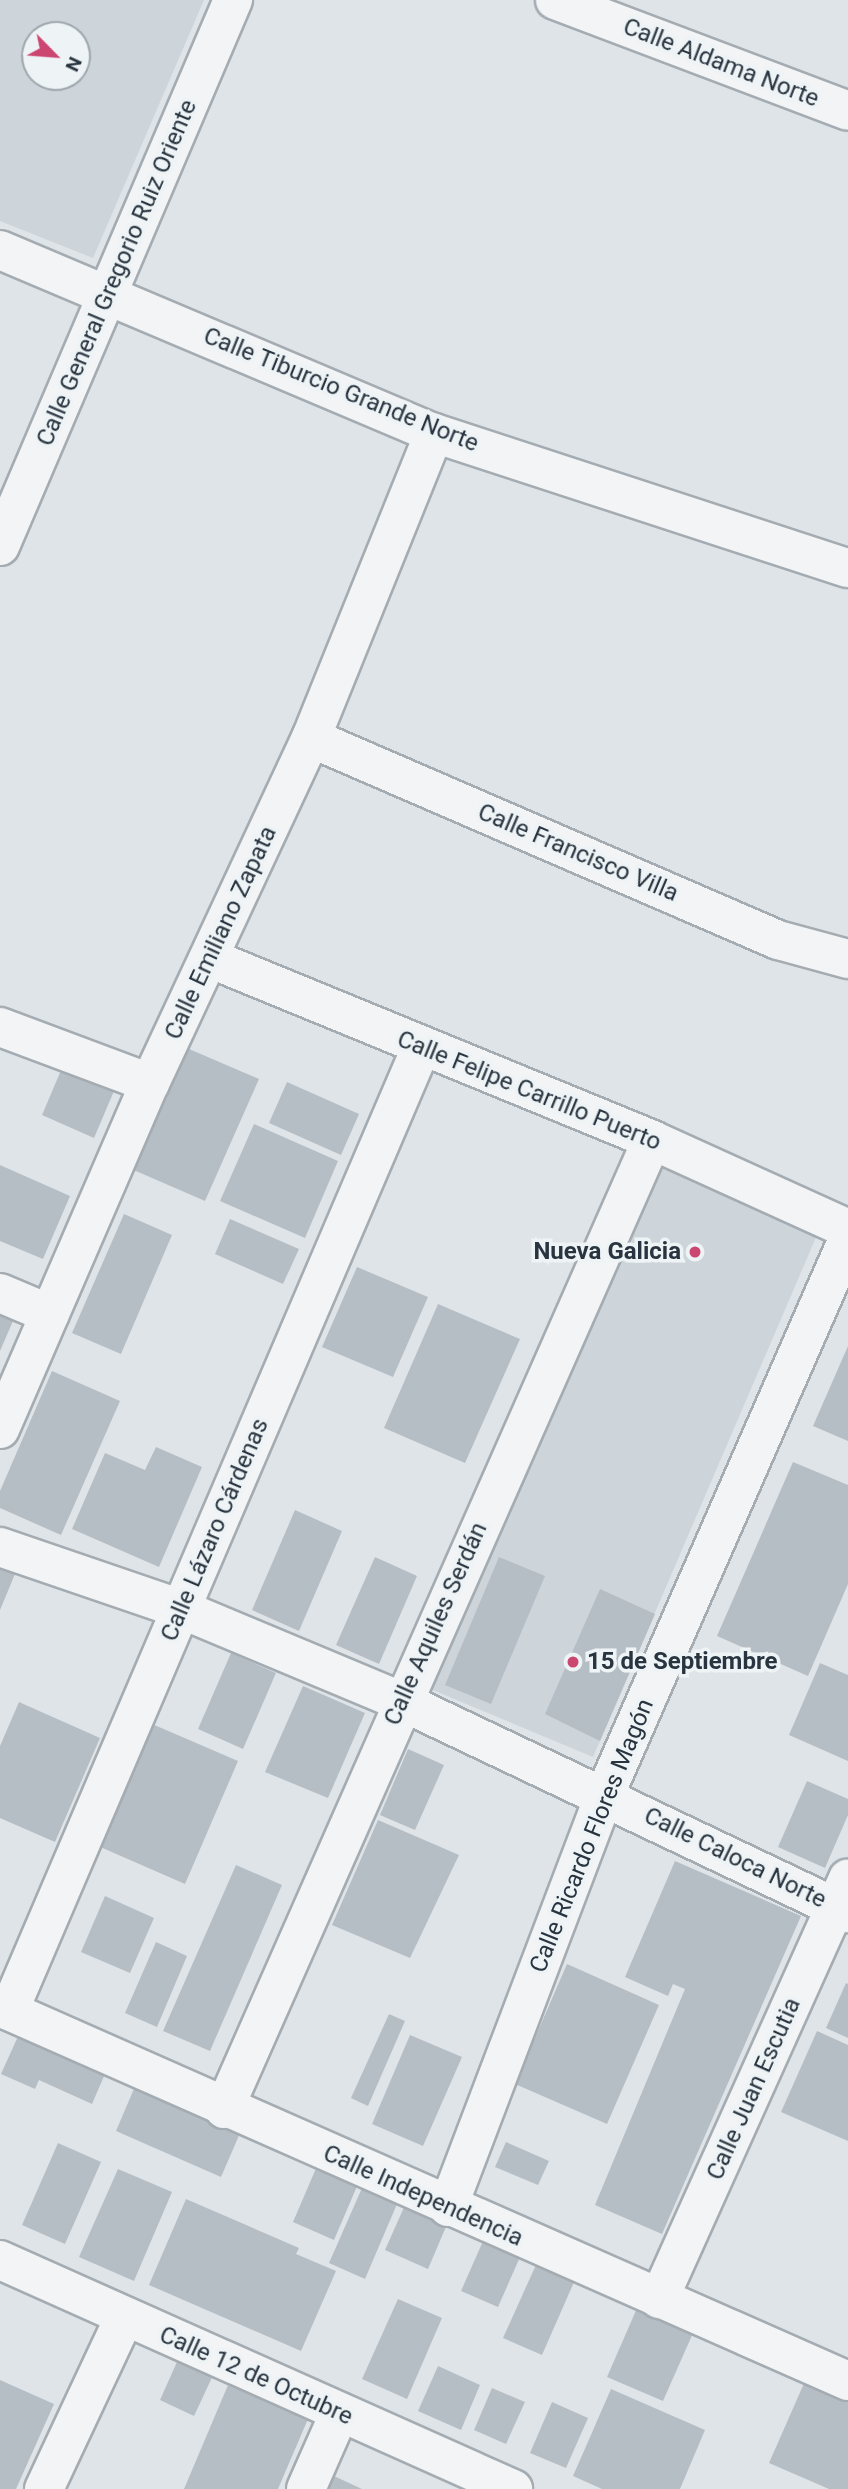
<!DOCTYPE html>
<html>
<head>
<meta charset="utf-8">
<style>
	body { margin:0 }
	#map { position:relative; width:848px; height:2489px; overflow:hidden; background:#dfe4e8; font-family:Roboto,sans-serif }
	div>[style] { position:absolute }
	.built>* { inset:0; background:#cdd4da }
	.building>* { inset:0; background:#b6bec5 }
	.roads { filter:drop-shadow(2px 0 #a4acb2) drop-shadow(-2px 0 #a4acb2) drop-shadow(0 2px #a4acb2) drop-shadow(0 -2px #a4acb2) }
	.street>* { height:38px; margin:-19px; padding:0 19px; transform-origin:19px; border-radius:19px; background:#f2f4f6 }
	.dots>* { width:19px; height:19px; translate:-50% -50%; box-sizing:border-box; border:4px solid #eef3f6; border-radius:50% }
	span { translate:-50% -50%; white-space:nowrap; text-align:center; line-height:1.15; -webkit-text-stroke:7px #eef3f6; paint-order:stroke }
	.street-label { font-size:24px; color:#28343f }
	.poi-label { font-size:24px; color:#28343f; font-weight:700 }
	.right { translate:-100% -50%; text-align:right }
	.left { translate:0 -50%; text-align:left }
	.north { position:absolute; left:21px; top:21px; width:70px; height:70px; box-sizing:border-box; background:#eef3f6; border:2px solid #9fa7ad; border-radius:50%; rotate:115deg; font-size:19px; font-weight:700; line-height:28px; text-align:center; color:#28343f }
	.north::after { content:''; display:block; margin:auto; width:24px; height:32px; background:#cb4670; clip-path:polygon(50% 0,100% 100%,50% 72%,0 100%) }
</style>
</head>
<body>
<div id="map">
	<div class="built">
		<i style="clip-path:polygon(evenodd,0 0,204px 0,93px 258px,0 221px,0 0,77px 35px,77px 77px,35px 77px,35px 35px,77px 35px)"></i>
		<i style="clip-path:polygon(660px 1166px,817px 1235px,593px 1757px,428px 1688px)"></i>
	</div>
	<div class="building">
		<i style="clip-path:polygon(182px 1046px,259px 1079px,205px 1201px,129px 1168px)"></i>
		<i style="clip-path:polygon(62px 1068px,114px 1091px,94px 1138px,42px 1115px)"></i>
		<i style="clip-path:polygon(287px 1082px,359px 1114px,341px 1155px,269px 1123px)"></i>
		<i style="clip-path:polygon(254px 1124px,338px 1161px,305px 1238px,220px 1201px)"></i>
		<i style="clip-path:polygon(0 1165px,70px 1196px,43px 1259px,0 1241px)"></i>
		<i style="clip-path:polygon(124px 1214px,172px 1235px,121px 1354px,72px 1333px)"></i>
		<i style="clip-path:polygon(230px 1219px,299px 1249px,283px 1284px,215px 1254px)"></i>
		<i style="clip-path:polygon(357px 1267px,428px 1297px,393px 1377px,322px 1347px)"></i>
		<i style="clip-path:polygon(438px 1304px,520px 1339px,465px 1463px,384px 1428px)"></i>
		<i style="clip-path:polygon(0 1307px,16px 1314px,0 1351px)"></i>
		<i style="clip-path:polygon(848px 1346px,848px 1441px,813px 1426px)"></i>
		<i style="clip-path:polygon(52px 1371px,120px 1401px,61px 1535px,0 1508px,0 1491px)"></i>
		<i style="clip-path:polygon(156px 1447px,202px 1467px,159px 1567px,72px 1529px,105px 1453px,145px 1470px)"></i>
		<i style="clip-path:polygon(793px 1462px,848px 1485px,848px 1584px,808px 1676px,717px 1636px)"></i>
		<i style="clip-path:polygon(295px 1510px,342px 1531px,299px 1631px,252px 1610px)"></i>
		<i style="clip-path:polygon(375px 1557px,417px 1576px,379px 1664px,336px 1645px)"></i>
		<i style="clip-path:polygon(499px 1557px,545px 1576px,491px 1704px,445px 1685px)"></i>
		<i style="clip-path:polygon(0 1567px,15px 1574px,0 1610px)"></i>
		<i style="clip-path:polygon(600px 1589px,655px 1614px,600px 1741px,545px 1714px)"></i>
		<i style="clip-path:polygon(231px 1653px,276px 1673px,243px 1749px,198px 1729px)"></i>
		<i style="clip-path:polygon(820px 1663px,848px 1675px,848px 1761px,789px 1735px)"></i>
		<i style="clip-path:polygon(303px 1686px,365px 1713px,328px 1798px,265px 1772px)"></i>
		<i style="clip-path:polygon(19px 1702px,100px 1738px,55px 1842px,0 1818px,0 1746px)"></i>
		<i style="clip-path:polygon(152px 1724px,238px 1761px,185px 1884px,98px 1846px)"></i>
		<i style="clip-path:polygon(408px 1749px,444px 1765px,415px 1830px,380px 1815px)"></i>
		<i style="clip-path:polygon(807px 1781px,848px 1799px,848px 1815px,825px 1868px,778px 1847px)"></i>
		<i style="clip-path:polygon(378px 1820px,459px 1855px,410px 1958px,332px 1925px)"></i>
		<i style="clip-path:polygon(675px 1861px,801px 1916px,662px 2234px,595px 2205px,685px 1989px,673px 1984px,668px 1996px,625px 1977px)"></i>
		<i style="clip-path:polygon(236px 1865px,282px 1885px,210px 2051px,163px 2031px)"></i>
		<i style="clip-path:polygon(105px 1896px,154px 1918px,130px 1973px,81px 1952px)"></i>
		<i style="clip-path:polygon(156px 1942px,187px 1956px,157px 2027px,125px 2013px)"></i>
		<i style="clip-path:polygon(567px 1964px,659px 2005px,607px 2124px,515px 2084px)"></i>
		<i style="clip-path:polygon(846px 1983px,848px 1984px,848px 2038px,826px 2028px)"></i>
		<i style="clip-path:polygon(389px 2014px,405px 2021px,368px 2106px,351px 2098px)"></i>
		<i style="clip-path:polygon(24px 2023px,111px 2060px,92px 2104px,39px 2080px,35px 2089px,1px 2074px)"></i>
		<i style="clip-path:polygon(817px 2031px,848px 2045px,848px 2141px,781px 2112px)"></i>
		<i style="clip-path:polygon(410px 2035px,462px 2057px,423px 2146px,372px 2124px)"></i>
		<i style="clip-path:polygon(139px 2077px,244px 2124px,221px 2177px,116px 2131px)"></i>
		<i style="clip-path:polygon(506px 2142px,549px 2161px,538px 2185px,495px 2167px)"></i>
		<i style="clip-path:polygon(58px 2143px,101px 2162px,65px 2244px,22px 2225px)"></i>
		<i style="clip-path:polygon(320px 2159px,361px 2177px,334px 2240px,293px 2222px)"></i>
		<i style="clip-path:polygon(118px 2169px,172px 2192px,134px 2281px,79px 2257px)"></i>
		<i style="clip-path:polygon(362px 2188px,397px 2204px,365px 2279px,329px 2263px)"></i>
		<i style="clip-path:polygon(409px 2196px,451px 2215px,428px 2269px,385px 2250px)"></i>
		<i style="clip-path:polygon(186px 2199px,299px 2248px,296px 2254px,336px 2271px,301px 2351px,149px 2285px)"></i>
		<i style="clip-path:polygon(487px 2232px,524px 2248px,498px 2307px,461px 2291px)"></i>
		<i style="clip-path:polygon(540px 2256px,578px 2273px,542px 2355px,503px 2338px)"></i>
		<i style="clip-path:polygon(398px 2299px,442px 2318px,407px 2399px,362px 2379px)"></i>
		<i style="clip-path:polygon(641px 2299px,697px 2324px,663px 2401px,607px 2377px)"></i>
		<i style="clip-path:polygon(181px 2353px,216px 2369px,194px 2416px,160px 2400px)"></i>
		<i style="clip-path:polygon(438px 2366px,480px 2385px,461px 2430px,418px 2411px)"></i>
		<i style="clip-path:polygon(809px 2372px,848px 2389px,848px 2489px,829px 2489px,769px 2463px)"></i>
		<i style="clip-path:polygon(0 2380px,54px 2404px,16px 2489px,0 2489px)"></i>
		<i style="clip-path:polygon(228px 2385px,308px 2419px,278px 2489px,184px 2489px)"></i>
		<i style="clip-path:polygon(492px 2388px,525px 2402px,506px 2444px,474px 2430px)"></i>
		<i style="clip-path:polygon(611px 2389px,705px 2430px,680px 2489px,602px 2489px,573px 2476px)"></i>
		<i style="clip-path:polygon(552px 2402px,588px 2418px,566px 2468px,530px 2453px)"></i>
		<i style="clip-path:polygon(334px 2476px,362px 2489px,329px 2489px)"></i>
	</div>
	<div class="roads">
		<div class="street">
			<i style="left:555px;top:0;width:313px;rotate:20.7deg"></i>
			<i style="left:0;top:250px;width:471px;rotate:22.9deg"></i>
			<i style="left:434px;top:433px;width:435px;rotate:18.1deg"></i>
			<i style="left:0;top:546px;width:594px;rotate:-66.89deg"></i>
			<i style="left:311px;top:738px;width:509px;rotate:23.39deg"></i>
			<i style="left:778px;top:940px;width:73px;rotate:15.2deg"></i>
			<i style="left:209px;top:958px;width:479px;rotate:22.3deg"></i>
			<i style="left:652px;top:1140px;width:215px;rotate:24.4deg"></i>
			<i style="left:0;top:1027px;width:160px;rotate:20.5deg"></i>
			<i style="left:0;top:1293px;width:54px;rotate:22.8deg"></i>
			<i style="left:0;top:1429px;width:377px;rotate:-66.6deg"></i>
			<i style="left:150px;top:1083px;width:381px;rotate:-65deg"></i>
			<i style="left:311px;top:738px;width:329px;rotate:-68deg"></i>
			<i style="left:0;top:1547px;width:191px;rotate:18.9deg"></i>
			<i style="left:181px;top:1609px;width:238px;rotate:22.7deg"></i>
			<i style="left:401px;top:1701px;width:495px;rotate:25.4deg"></i>
			<i style="left:0;top:2007px;width:927px;rotate:23.8deg"></i>
			<i style="left:9px;top:2011px;width:1047px;rotate:-66.84deg"></i>
			<i style="left:224px;top:2109px;width:1059px;rotate:-66.17deg"></i>
			<i style="left:448px;top:2207px;width:442px;rotate:-69.2deg"></i>
			<i style="left:605px;top:1794px;width:606px;rotate:-66.35deg"></i>
			<i style="left:0;top:2260px;width:562px;rotate:24.06deg"></i>
			<i style="left:659px;top:2299px;width:461px;rotate:-65.8deg"></i>
			<i style="left:44px;top:2489px;width:189px;rotate:-64.9deg"></i>
			<i style="left:306px;top:2489px;width:84px;rotate:-66.2deg"></i>
		</div>
	</div>
	<div class="dots">
		<i style="left:695px;top:1252px;background:#cb4670"></i>
		<i style="left:573px;top:1662px;background:#cb4670"></i>
	</div>
	<div class="street-label">
		<span style="left:721px;top:63px;rotate:21deg">Calle Aldama Norte</span>
		<span style="left:117px;top:273px;rotate:-67deg">Calle General Gregorio Ruiz Oriente</span>
		<span style="left:341px;top:390px;rotate:22deg">Calle Tiburcio Grande Norte</span>
		<span style="left:578px;top:853px;rotate:23deg">Calle Francisco Villa</span>
		<span style="left:221px;top:933px;rotate:-65deg">Calle Emiliano Zapata</span>
		<span style="left:529px;top:1091px;rotate:22deg">Calle Felipe Carrillo Puerto</span>
		<span style="left:215px;top:1530px;rotate:-67deg">Calle Lázaro Cárdenas</span>
		<span style="left:436px;top:1624px;rotate:-66deg">Calle Aquiles Serdán</span>
		<span style="left:592px;top:1836px;rotate:-68deg">Calle Ricardo Flores Magón</span>
		<span style="left:735px;top:1858px;rotate:26deg">Calle Caloca Norte</span>
		<span style="left:754px;top:2089px;rotate:-66deg">Calle Juan Escutia</span>
		<span style="left:423px;top:2196px;rotate:24deg">Calle Independencia</span>
		<span style="left:256px;top:2376px;rotate:24deg">Calle 12 de Octubre</span>
	</div>
	<div class="poi-label">
		<span class="right" style="left:681px;top:1252px">Nueva Galicia</span>
		<span class="left" style="left:587px;top:1662px">15 de Septiembre</span>
	</div>
	<div class="north">N</div>
</div>
</body>
</html>
